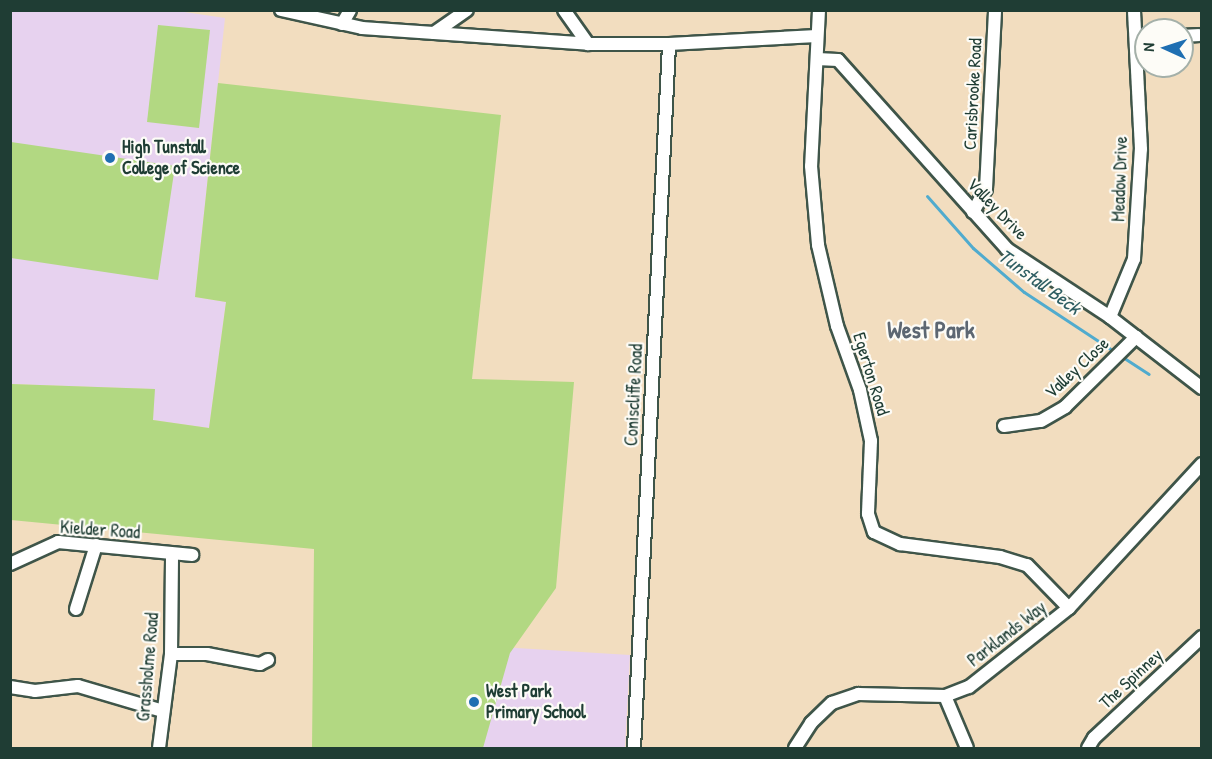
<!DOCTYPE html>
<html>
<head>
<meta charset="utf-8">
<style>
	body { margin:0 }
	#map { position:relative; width:1212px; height:759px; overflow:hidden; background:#f2ddbf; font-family:"Patrick Hand",sans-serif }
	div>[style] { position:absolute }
	.built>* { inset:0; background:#e7d2ef }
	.green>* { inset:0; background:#b2d882 }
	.stream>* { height:3px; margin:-1.5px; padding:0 1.5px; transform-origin:1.5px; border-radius:1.5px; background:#50abce }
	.roads { filter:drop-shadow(2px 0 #3f5549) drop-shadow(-2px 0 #3f5549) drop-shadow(0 2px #3f5549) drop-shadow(0 -2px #3f5549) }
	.minor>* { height:12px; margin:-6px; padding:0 6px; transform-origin:6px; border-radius:6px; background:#fff }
	.dots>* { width:16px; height:16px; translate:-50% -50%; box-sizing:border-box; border:3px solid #fdfcf7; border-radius:50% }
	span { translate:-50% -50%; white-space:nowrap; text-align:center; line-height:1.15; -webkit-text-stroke:4.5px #fdfcf7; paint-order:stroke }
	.street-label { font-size:18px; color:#1f3d34 }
	.poi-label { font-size:18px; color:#1f3d34; font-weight:700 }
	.left { translate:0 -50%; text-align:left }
	.water-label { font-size:20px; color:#2e5e62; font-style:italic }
	.district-label { font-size:24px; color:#5d6772; font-weight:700 }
	.frame { position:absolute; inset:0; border:12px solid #1f3d34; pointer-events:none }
	.north { position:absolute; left:1134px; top:18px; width:60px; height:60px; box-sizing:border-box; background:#fdfcf7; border:2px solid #a4b0a9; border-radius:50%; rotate:273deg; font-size:16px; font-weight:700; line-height:24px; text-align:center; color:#1f3d34 }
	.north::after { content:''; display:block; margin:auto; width:21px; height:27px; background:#1f6fb2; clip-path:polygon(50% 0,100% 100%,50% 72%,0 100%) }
</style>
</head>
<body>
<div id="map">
	<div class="built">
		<i style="clip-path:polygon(171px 10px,225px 18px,195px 297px,226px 302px,209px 428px,153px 420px,154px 389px,11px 384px,11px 11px)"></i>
		<i style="clip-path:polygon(321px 636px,630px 655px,625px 748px,318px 748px)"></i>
	</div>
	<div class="green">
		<i style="clip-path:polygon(158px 25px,210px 30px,199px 128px,147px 122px)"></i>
		<i style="clip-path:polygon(218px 83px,501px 115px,472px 379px,574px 382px,556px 588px,510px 653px,483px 748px,312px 748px,314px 549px,11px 520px,11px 384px,155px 389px,153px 420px,209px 428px,226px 302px,195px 297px)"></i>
		<i style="clip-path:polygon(11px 142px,175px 166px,158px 280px,11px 258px)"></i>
	</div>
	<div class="stream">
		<i style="left:927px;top:196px;width:69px;rotate:48.5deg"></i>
		<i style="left:973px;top:248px;width:67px;rotate:40.8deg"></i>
		<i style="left:1024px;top:292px;width:109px;rotate:33.4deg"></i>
		<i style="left:1121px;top:356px;width:33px;rotate:33deg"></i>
	</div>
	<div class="roads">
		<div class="minor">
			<i style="left:281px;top:10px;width:83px;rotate:12.5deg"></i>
			<i style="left:362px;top:28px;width:227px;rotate:4deg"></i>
			<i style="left:588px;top:44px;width:81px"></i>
			<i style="left:669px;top:44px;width:148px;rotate:-3.1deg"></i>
			<i style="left:564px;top:10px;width:42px;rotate:54.8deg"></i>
			<i style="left:819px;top:10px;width:156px;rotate:92.9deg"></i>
			<i style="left:811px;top:166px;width:79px;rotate:84.9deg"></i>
			<i style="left:818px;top:245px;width:83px;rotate:76.8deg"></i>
			<i style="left:837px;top:326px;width:68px;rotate:70.2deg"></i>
			<i style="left:860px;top:390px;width:52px;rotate:77.8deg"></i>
			<i style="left:871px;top:441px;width:73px;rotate:92.4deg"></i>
			<i style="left:868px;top:514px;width:19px;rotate:72deg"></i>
			<i style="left:874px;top:532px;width:29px;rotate:25deg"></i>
			<i style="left:900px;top:544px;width:101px;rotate:7.4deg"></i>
			<i style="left:1000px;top:557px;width:28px;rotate:17deg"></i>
			<i style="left:1027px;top:565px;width:60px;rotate:45.7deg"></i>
			<i style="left:342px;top:24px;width:16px;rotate:-60deg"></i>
			<i style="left:434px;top:33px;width:40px;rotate:-34.9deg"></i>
			<i style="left:1182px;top:36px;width:17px;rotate:-3deg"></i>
			<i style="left:817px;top:59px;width:21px;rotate:3deg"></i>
			<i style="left:838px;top:60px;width:254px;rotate:48.2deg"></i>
			<i style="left:1007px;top:249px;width:123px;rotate:33.4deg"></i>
			<i style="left:1110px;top:317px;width:116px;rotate:37.7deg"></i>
			<i style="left:973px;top:212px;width:26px;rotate:-61deg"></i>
			<i style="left:986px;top:189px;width:179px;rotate:-87.1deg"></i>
			<i style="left:1110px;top:317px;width:63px;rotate:-67.5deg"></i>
			<i style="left:1134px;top:259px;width:110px;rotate:-86.4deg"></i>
			<i style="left:1141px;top:149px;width:139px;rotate:-92.9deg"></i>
			<i style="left:1004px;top:426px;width:37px;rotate:-8deg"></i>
			<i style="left:1041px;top:421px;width:28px;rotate:-30deg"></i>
			<i style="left:1065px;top:407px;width:100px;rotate:-44.6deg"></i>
			<i style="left:10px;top:564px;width:53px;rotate:-24.6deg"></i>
			<i style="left:58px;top:542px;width:135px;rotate:5.5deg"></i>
			<i style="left:76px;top:609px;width:67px;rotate:-72.6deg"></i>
			<i style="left:171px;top:654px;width:36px"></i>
			<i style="left:207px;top:654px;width:54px;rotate:10.7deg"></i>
			<i style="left:260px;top:664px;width:9px;rotate:-27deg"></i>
			<i style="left:10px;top:687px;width:25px;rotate:9deg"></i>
			<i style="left:35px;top:691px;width:43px;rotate:-6.6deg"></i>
			<i style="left:78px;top:686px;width:89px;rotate:16.4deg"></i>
			<i style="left:945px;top:696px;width:56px;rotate:67.1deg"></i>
			<i style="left:159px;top:748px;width:95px;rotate:-82.7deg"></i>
			<i style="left:171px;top:654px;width:100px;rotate:-89.4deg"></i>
			<i style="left:634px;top:748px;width:705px;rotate:-87.15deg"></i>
			<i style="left:795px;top:748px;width:30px;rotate:-57deg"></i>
			<i style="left:811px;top:723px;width:29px;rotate:-44deg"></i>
			<i style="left:832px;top:703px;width:28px;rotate:-19deg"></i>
			<i style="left:858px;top:694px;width:87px;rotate:1.3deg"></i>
			<i style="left:945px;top:696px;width:26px;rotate:-21deg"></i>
			<i style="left:969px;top:687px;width:127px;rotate:-38.3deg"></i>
			<i style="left:1069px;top:608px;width:196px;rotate:-47.3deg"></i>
			<i style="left:1088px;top:748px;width:12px;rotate:-59deg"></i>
			<i style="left:1094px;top:738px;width:148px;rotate:-43.1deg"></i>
		</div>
	</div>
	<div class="dots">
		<i style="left:110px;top:158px;background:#1f6fb2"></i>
		<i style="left:474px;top:702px;background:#1f6fb2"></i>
	</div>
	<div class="street-label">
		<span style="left:973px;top:94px;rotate:-87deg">Carisbrooke Road</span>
		<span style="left:1120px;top:179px;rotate:-88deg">Meadow Drive</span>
		<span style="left:997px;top:209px;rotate:46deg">Valley Drive</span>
		<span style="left:1077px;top:368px;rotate:-43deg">Valley Close</span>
		<span style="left:871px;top:374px;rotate:73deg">Egerton Road</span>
		<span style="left:634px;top:395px;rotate:-87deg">Coniscliffe Road</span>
		<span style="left:100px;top:530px;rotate:4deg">Kielder Road</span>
		<span style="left:1007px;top:634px;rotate:-38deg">Parklands Way</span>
		<span style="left:148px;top:667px;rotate:-85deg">Grassholme Road</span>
		<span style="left:1131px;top:679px;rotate:-43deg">The Spinney</span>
	</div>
	<div class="poi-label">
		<span class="left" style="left:122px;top:158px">High Tunstall<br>College of Science</span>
		<span class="left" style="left:486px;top:702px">West Park<br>Primary School</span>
	</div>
	<div class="water-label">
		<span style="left:1040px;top:281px;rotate:36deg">Tunstall Beck</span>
	</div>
	<div class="district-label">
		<span style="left:931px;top:330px">West Park</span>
	</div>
	<div class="frame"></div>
	<div class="north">N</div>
</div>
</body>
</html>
